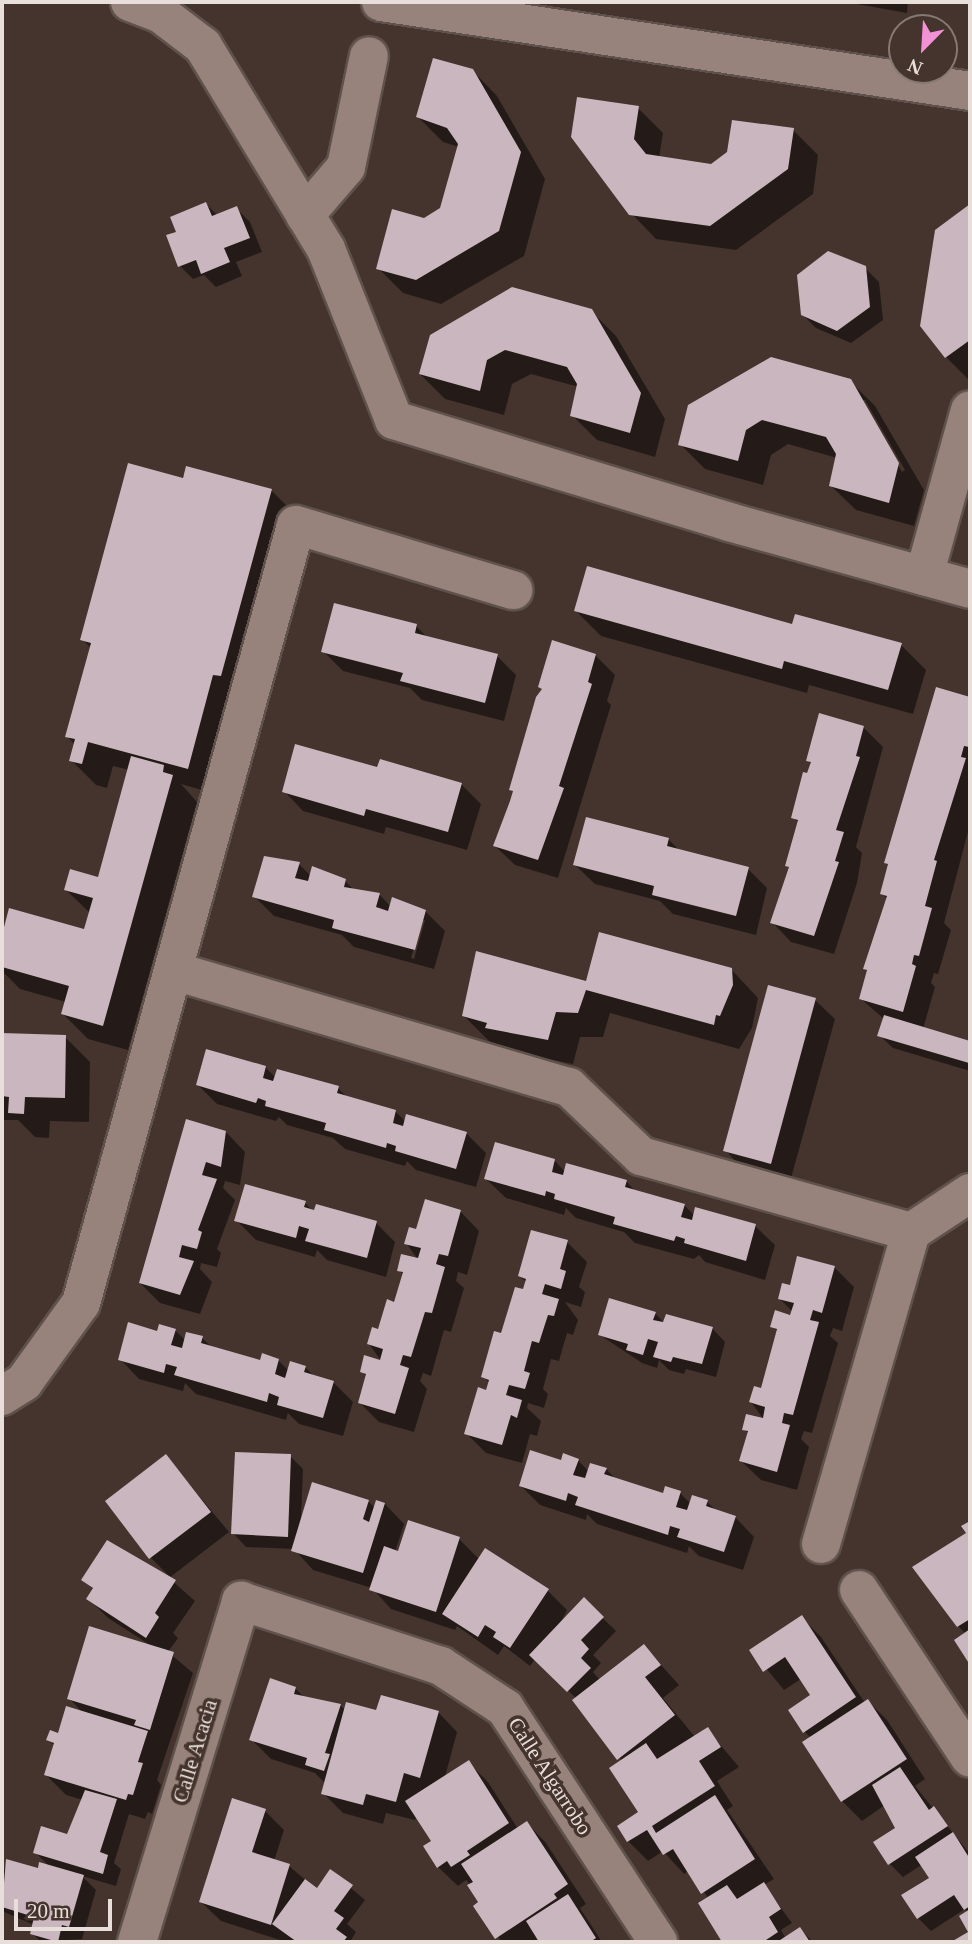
<!DOCTYPE html>
<html>
<head>
<meta charset="utf-8">
<style>
	body { margin:0 }
	#map { position:relative; width:972px; height:1944px; overflow:hidden; background:#44342d; font-family:Georgia,serif }
	div>[style] { position:absolute }
	.shadow>* { inset:0; background:#0007 }
	.building>* { inset:0; background:#cab6be }
	.roads { filter:drop-shadow(2px 0 #5f524c) drop-shadow(-2px 0 #5f524c) drop-shadow(0 2px #5f524c) drop-shadow(0 -2px #5f524c) }
	.minor>* { height:38px; margin:-19px; padding:0 19px; transform-origin:19px; border-radius:19px; background:#97837b }
	span { translate:-50% -50%; white-space:nowrap; text-align:center; line-height:1.15; -webkit-text-stroke:7px #44342d; paint-order:stroke }
	.street-label { font-size:21px; color:#e9dfda }
	.frame { position:absolute; inset:0; border:4px solid #e9dfda; pointer-events:none }
	.north { position:absolute; left:888px; top:14px; width:70px; height:70px; box-sizing:border-box; background:#44342d; border:2px solid #867872; border-radius:50%; rotate:204deg; font-size:19px; font-weight:700; line-height:28px; text-align:center; color:#e9dfda }
	.north::after { content:''; display:block; margin:auto; width:24px; height:32px; background:#f391d5; clip-path:polygon(50% 0,100% 100%,50% 72%,0 100%) }
	.scale { position:absolute; left:14px; top:1899px; width:98px; height:32px; box-sizing:border-box; border:4px solid #e9dfda; border-top:0; padding-left:9px; font-size:21px; line-height:24px; white-space:nowrap; color:#e9dfda; -webkit-text-stroke:5px #44342d; paint-order:stroke }
</style>
</head>
<body>
<div id="map">
	<div class="shadow">
		<i style="clip-path:polygon(846px 2px,908px 2px,907px 13px)"></i>
		<i style="clip-path:polygon(472px 70px,497px 96px,545px 179px,524px 256px,441px 304px,403px 293px,378px 268px,424px 220px,442px 209px,459px 147px,443px 142px,418px 117px)"></i>
		<i style="clip-path:polygon(638px 108px,663px 133px,659px 158px,711px 165px,793px 130px,818px 155px,813px 194px,736px 250px,656px 239px,631px 213px,573px 137px)"></i>
		<i style="clip-path:polygon(206px 204px,218px 216px,237px 209px,250px 222px,262px 252px,236px 262px,242px 276px,216px 287px,204px 275px,193px 279px,180px 266px)"></i>
		<i style="clip-path:polygon(970px 206px,970px 381px,946px 357px,937px 231px)"></i>
		<i style="clip-path:polygon(865px 268px,879px 282px,883px 320px,851px 343px,816px 328px,802px 314px)"></i>
		<i style="clip-path:polygon(591px 311px,616px 336px,665px 419px,655px 457px,597px 440px,572px 415px,579px 387px,531px 374px,512px 384px,504px 415px,445px 399px,420px 374px)"></i>
		<i style="clip-path:polygon(evenodd,850px 381px,875px 406px,924px 490px,914px 526px,856px 510px,830px 485px,837px 458px,788px 444px,771px 455px,763px 485px,705px 469px,680px 444px,850px 381px,861px 400px,865px 400px,905px 470px,902px 472px,861px 400px)"></i>
		<i style="clip-path:polygon(188px 468px,272px 491px,297px 516px,212px 793px,181px 784px,197px 802px,128px 1050px,88px 1039px,63px 1014px,66px 1002px,20px 989px,2px 971px,2px 941px,10px 910px,85px 931px,90px 913px,66px 890px,99px 879px,129px 770px,113px 766px,107px 788px,96px 785px,71px 760px,75px 745px,67px 736px,91px 648px,82px 639px)"></i>
		<i style="clip-path:polygon(576px 611px,793px 626px,901px 645px,926px 670px,913px 714px,809px 685px,807px 693px,601px 636px)"></i>
		<i style="clip-path:polygon(416px 626px,429px 639px,497px 656px,516px 675px,504px 721px,422px 700px,410px 688px,343px 671px,323px 651px)"></i>
		<i style="clip-path:polygon(595px 655px,615px 675px,607px 701px,611px 705px,558px 878px,515px 865px,495px 846px,514px 793px,511px 789px)"></i>
		<i style="clip-path:polygon(938px 689px,970px 698px,970px 824px,944px 923px,951px 930px,938px 974px,934px 973px,931px 983px,935px 987px,923px 1029px,970px 1043px,970px 1071px,893px 1048px,879px 1035px,884px 1019px,861px 999px,868px 972px,865px 969px,888px 899px,882px 894px,890px 866px,886px 863px)"></i>
		<i style="clip-path:polygon(863px 727px,883px 747px,856px 847px,862px 853px,857px 883px,834px 954px,791px 942px,772px 922px,790px 869px,787px 865px,799px 823px,793px 817px,812px 764px,808px 760px)"></i>
		<i style="clip-path:polygon(379px 769px,461px 784px,481px 804px,467px 850px,386px 827px,384px 834px,303px 811px,284px 791px)"></i>
		<i style="clip-path:polygon(668px 839px,680px 851px,748px 869px,767px 888px,756px 935px,673px 914px,660px 901px,595px 884px,575px 865px)"></i>
		<i style="clip-path:polygon(evenodd,299px 864px,311px 876px,345px 881px,356px 892px,379px 894px,391px 907px,425px 911px,445px 931px,434px 969px,354px 947px,342px 935px,274px 916px,254px 896px,299px 864px,422px 920px,425px 920px,414px 959px,411px 958px,422px 920px)"></i>
		<i style="clip-path:polygon(731px 969px,758px 998px,752px 1028px,739px 1049px,610px 1013px,603px 1037px,580px 1037px,573px 1064px,512px 1052px,489px 1041px,464px 1016px,587px 983px)"></i>
		<i style="clip-path:polygon(815px 1000px,835px 1019px,790px 1182px,744px 1170px,725px 1150px)"></i>
		<i style="clip-path:polygon(2px 1035px,65px 1037px,90px 1062px,89px 1122px,50px 1121px,49px 1138px,35px 1137px,18px 1120px,2px 1120px)"></i>
		<i style="clip-path:polygon(266px 1068px,276px 1078px,338px 1088px,348px 1098px,395px 1111px,406px 1122px,466px 1133px,486px 1153px,476px 1187px,416px 1170px,407px 1161px,405px 1166px,345px 1149px,333px 1138px,287px 1125px,279px 1117px,276px 1121px,217px 1104px,198px 1085px)"></i>
		<i style="clip-path:polygon(187px 1121px,226px 1132px,245px 1152px,240px 1185px,225px 1181px,223px 1188px,235px 1200px,217px 1249px,221px 1253px,217px 1267px,201px 1263px,200px 1269px,212px 1282px,200px 1314px,160px 1303px,140px 1283px)"></i>
		<i style="clip-path:polygon(555px 1161px,565px 1172px,626px 1181px,636px 1192px,684px 1205px,695px 1216px,755px 1226px,775px 1245px,765px 1280px,705px 1262px,699px 1255px,694px 1259px,635px 1243px,624px 1232px,576px 1218px,566px 1208px,564px 1215px,506px 1198px,486px 1179px)"></i>
		<i style="clip-path:polygon(305px 1203px,313px 1211px,376px 1223px,395px 1242px,386px 1277px,327px 1260px,317px 1250px,315px 1257px,256px 1240px,236px 1220px)"></i>
		<i style="clip-path:polygon(460px 1211px,479px 1231px,467px 1275px,458px 1272px,456px 1281px,464px 1288px,451px 1332px,444px 1330px,431px 1376px,423px 1373px,420px 1381px,427px 1389px,414px 1432px,379px 1422px,360px 1403px,367px 1377px,362px 1371px,382px 1362px,369px 1344px,396px 1304px,404px 1275px,399px 1270px,419px 1261px,406px 1243px,417px 1231px)"></i>
		<i style="clip-path:polygon(567px 1242px,587px 1262px,579px 1287px,585px 1292px,581px 1307px,565px 1302px,578px 1320px,573px 1335px,567px 1333px,559px 1361px,551px 1359px,543px 1389px,548px 1394px,544px 1408px,528px 1403px,527px 1408px,541px 1421px,537px 1436px,530px 1434px,522px 1463px,486px 1453px,466px 1433px,487px 1392px,490px 1383px,483px 1377px,524px 1292px,527px 1283px,520px 1276px)"></i>
		<i style="clip-path:polygon(834px 1267px,854px 1287px,842px 1331px,833px 1328px,830px 1336px,838px 1343px,812px 1433px,804px 1431px,801px 1439px,809px 1447px,797px 1490px,761px 1480px,741px 1461px,749px 1434px,744px 1429px,764px 1420px,751px 1402px,762px 1390px,778px 1332px,772px 1326px,793px 1312px,780px 1299px,791px 1287px)"></i>
		<i style="clip-path:polygon(655px 1313px,664px 1323px,712px 1328px,725px 1342px,716px 1377px,686px 1369px,684px 1374px,669px 1370px,659px 1360px,657px 1368px,642px 1363px,600px 1335px)"></i>
		<i style="clip-path:polygon(175px 1330px,186px 1341px,202px 1338px,213px 1348px,261px 1362px,278px 1360px,289px 1371px,305px 1367px,315px 1377px,333px 1382px,353px 1402px,343px 1436px,299px 1424px,288px 1413px,286px 1420px,196px 1394px,185px 1383px,183px 1391px,139px 1379px,120px 1359px,158px 1333px)"></i>
		<i style="clip-path:polygon(166px 1456px,229px 1532px,169px 1578px,195px 1601px,173px 1633px,178px 1638px,168px 1652px,193px 1673px,157px 1780px,161px 1785px,152px 1814px,148px 1812px,145px 1819px,129px 1814px,114px 1863px,121px 1869px,116px 1886px,82px 1876px,96px 1890px,82px 1939px,41px 1942px,32px 1933px,34px 1925px,2px 1911px,2px 1879px,7px 1861px,39px 1870px,49px 1866px,35px 1852px,68px 1836px,83px 1800px,66px 1795px,46px 1775px,55px 1746px,48px 1740px,84px 1714px,69px 1698px,150px 1645px,108px 1618px,89px 1599px,94px 1590px,84px 1580px,169px 1576px,151px 1558px)"></i>
		<i style="clip-path:polygon(290px 1456px,303px 1469px,301px 1520px,368px 1501px,375px 1508px,385px 1504px,404px 1524px,395px 1552px,459px 1539px,479px 1559px,547px 1590px,567px 1610px,559px 1626px,584px 1600px,616px 1631px,593px 1655px,601px 1663px,593px 1672px,600px 1680px,644px 1646px,679px 1685px,663px 1698px,695px 1737px,707px 1729px,739px 1767px,717px 1781px,733px 1806px,727px 1810px,774px 1879px,764px 1885px,792px 1923px,781px 1930px,786px 1939px,800px 1929px,813px 1942px,724px 1942px,700px 1904px,709px 1899px,689px 1871px,684px 1874px,663px 1851px,648px 1861px,628px 1841px,619px 1827px,640px 1812px,622px 1761px,577px 1699px,535px 1659px,530px 1666px,504px 1646px,498px 1655px,457px 1626px,455px 1630px,391px 1609px,372px 1588px,313px 1570px,294px 1549px,246px 1547px,233px 1533px)"></i>
		<i style="clip-path:polygon(578px 1460px,589px 1472px,606px 1469px,616px 1479px,664px 1495px,680px 1493px,691px 1504px,693px 1498px,707px 1502px,718px 1512px,735px 1517px,754px 1537px,743px 1570px,699px 1556px,689px 1546px,687px 1553px,597px 1524px,587px 1514px,586px 1520px,540px 1505px,521px 1486px,562px 1462px)"></i>
		<i style="clip-path:polygon(970px 1523px,970px 1662px,956px 1640px,966px 1634px,958px 1626px,968px 1534px,964px 1527px)"></i>
		<i style="clip-path:polygon(801px 1617px,821px 1637px,865px 1703px,868px 1701px,887px 1720px,925px 1779px,915px 1786px,970px 1854px,970px 1932px,961px 1917px,968px 1912px,965px 1909px,931px 1931px,918px 1918px,932px 1878px,923px 1864px,903px 1877px,890px 1864px,875px 1843px,898px 1828px,885px 1805px,862px 1821px,842px 1801px,804px 1742px,811px 1738px,804px 1731px,812px 1696px,801px 1679px,784px 1690px,751px 1650px)"></i>
		<i style="clip-path:polygon(295px 1688px,305px 1698px,340px 1705px,346px 1711px,438px 1712px,457px 1732px,445px 1777px,468px 1762px,488px 1782px,518px 1829px,527px 1823px,546px 1843px,586px 1904px,580px 1908px,602px 1942px,501px 1942px,471px 1885px,466px 1880px,458px 1886px,438px 1867px,433px 1842px,417px 1816px,415px 1820px,386px 1813px,383px 1824px,343px 1813px,323px 1793px,326px 1784px,315px 1773px,271px 1759px,251px 1739px)"></i>
		<i style="clip-path:polygon(265px 1811px,284px 1830px,274px 1861px,289px 1866px,317px 1890px,331px 1871px,365px 1900px,347px 1924px,356px 1932px,350px 1942px,286px 1942px,221px 1921px,201px 1902px)"></i>
	</div>
	<div class="building">
		<i style="clip-path:polygon(433px 58px,473px 69px,521px 152px,499px 231px,416px 280px,376px 269px,392px 209px,424px 218px,440px 208px,458px 144px,447px 128px,416px 117px)"></i>
		<i style="clip-path:polygon(577px 97px,639px 106px,634px 139px,646px 154px,711px 164px,727px 152px,732px 120px,794px 128px,788px 169px,710px 226px,629px 215px,571px 137px)"></i>
		<i style="clip-path:polygon(206px 202px,212px 216px,237px 206px,250px 238px,224px 248px,230px 262px,201px 274px,196px 260px,178px 267px,166px 235px,176px 232px,170px 217px)"></i>
		<i style="clip-path:polygon(970px 204px,970px 340px,945px 358px,920px 326px,935px 230px)"></i>
		<i style="clip-path:polygon(828px 251px,866px 266px,870px 307px,837px 331px,801px 315px,797px 275px)"></i>
		<i style="clip-path:polygon(512px 287px,592px 309px,641px 393px,630px 433px,570px 416px,577px 384px,567px 367px,505px 350px,487px 360px,480px 391px,419px 374px,430px 335px)"></i>
		<i style="clip-path:polygon(771px 357px,851px 379px,899px 463px,889px 503px,829px 486px,836px 454px,826px 437px,762px 420px,746px 430px,738px 461px,678px 445px,688px 405px)"></i>
		<i style="clip-path:polygon(128px 463px,183px 478px,186px 466px,272px 489px,221px 676px,213px 675px,188px 769px,88px 742px,82px 764px,69px 761px,75px 739px,65px 737px,91px 643px,80px 640px)"></i>
		<i style="clip-path:polygon(587px 566px,792px 624px,795px 614px,902px 643px,888px 690px,784px 661px,782px 669px,574px 611px)"></i>
		<i style="clip-path:polygon(334px 603px,417px 624px,415px 633px,498px 654px,485px 703px,400px 681px,403px 673px,321px 652px)"></i>
		<i style="clip-path:polygon(552px 640px,596px 654px,588px 682px,592px 684px,559px 786px,564px 788px,538px 860px,493px 846px,510px 801px,513px 791px,509px 790px,536px 697px,542px 689px,538px 687px)"></i>
		<i style="clip-path:polygon(936px 687px,970px 697px,970px 742px,969px 747px,964px 746px,961px 757px,966px 758px,934px 860px,937px 861px,925px 906px,932px 908px,919px 956px,914px 955px,912px 964px,916px 966px,903px 1012px,859px 999px,867px 970px,863px 969px,887px 896px,880px 894px,888px 864px,884px 863px)"></i>
		<i style="clip-path:polygon(819px 713px,864px 726px,856px 756px,860px 757px,836px 830px,844px 832px,835px 861px,839px 862px,814px 936px,770px 923px,789px 867px,785px 866px,798px 820px,791px 818px,803px 772px,807px 773px,811px 762px,806px 761px)"></i>
		<i style="clip-path:polygon(295px 744px,377px 767px,380px 759px,462px 783px,448px 832px,366px 809px,364px 816px,282px 792px)"></i>
		<i style="clip-path:polygon(131px 756px,164px 765px,163px 772px,173px 775px,103px 1026px,61px 1014px,69px 986px,2px 967px,2px 935px,9px 908px,84px 929px,93px 898px,64px 890px,70px 869px,98px 877px)"></i>
		<i style="clip-path:polygon(586px 817px,669px 838px,667px 846px,749px 867px,736px 916px,652px 895px,654px 886px,573px 865px)"></i>
		<i style="clip-path:polygon(264px 856px,300px 862px,295px 878px,308px 881px,312px 866px,346px 879px,344px 887px,380px 893px,376px 907px,388px 911px,392px 897px,426px 910px,415px 950px,332px 928px,334px 920px,252px 897px)"></i>
		<i style="clip-path:polygon(599px 932px,732px 968px,733px 985px,720px 1016px,716px 1015px,714px 1025px,586px 990px,578px 1013px,556px 1012px,548px 1040px,485px 1028px,487px 1023px,462px 1016px,476px 951px,586px 981px)"></i>
		<i style="clip-path:polygon(768px 985px,816px 998px,771px 1164px,723px 1151px)"></i>
		<i style="clip-path:polygon(884px 1015px,970px 1041px,969px 1063px,877px 1036px)"></i>
		<i style="clip-path:polygon(2px 1033px,66px 1035px,65px 1098px,25px 1097px,24px 1114px,8px 1113px,9px 1097px,2px 1096px)"></i>
		<i style="clip-path:polygon(206px 1049px,266px 1066px,263px 1078px,273px 1081px,277px 1069px,339px 1086px,337px 1093px,396px 1110px,393px 1123px,403px 1126px,406px 1114px,467px 1132px,456px 1169px,395px 1151px,396px 1146px,387px 1143px,386px 1148px,324px 1130px,326px 1123px,265px 1106px,266px 1101px,258px 1098px,256px 1103px,196px 1085px)"></i>
		<i style="clip-path:polygon(186px 1119px,226px 1131px,221px 1167px,206px 1162px,202px 1175px,217px 1179px,198px 1230px,202px 1232px,197px 1249px,182px 1245px,179px 1257px,194px 1261px,180px 1295px,139px 1283px)"></i>
		<i style="clip-path:polygon(495px 1142px,555px 1159px,552px 1172px,563px 1175px,566px 1163px,627px 1180px,625px 1187px,685px 1204px,681px 1217px,692px 1220px,695px 1207px,756px 1224px,746px 1261px,684px 1243px,685px 1239px,676px 1236px,674px 1241px,613px 1224px,615px 1217px,554px 1199px,555px 1194px,546px 1191px,545px 1196px,484px 1179px)"></i>
		<i style="clip-path:polygon(245px 1184px,306px 1201px,304px 1207px,314px 1210px,316px 1204px,377px 1221px,367px 1258px,305px 1241px,309px 1229px,299px 1226px,296px 1238px,234px 1221px)"></i>
		<i style="clip-path:polygon(425px 1199px,461px 1210px,448px 1256px,439px 1254px,436px 1264px,445px 1267px,432px 1313px,425px 1312px,411px 1357px,403px 1355px,400px 1365px,409px 1368px,395px 1414px,358px 1403px,366px 1374px,360px 1372px,364px 1355px,380px 1360px,383px 1349px,367px 1344px,372px 1327px,378px 1329px,387px 1299px,394px 1302px,403px 1272px,397px 1271px,401px 1254px,418px 1258px,421px 1248px,404px 1244px,409px 1227px,416px 1229px)"></i>
		<i style="clip-path:polygon(531px 1230px,568px 1240px,560px 1269px,566px 1271px,561px 1289px,545px 1284px,542px 1294px,559px 1299px,554px 1316px,548px 1315px,539px 1343px,532px 1341px,524px 1371px,530px 1373px,525px 1389px,509px 1385px,506px 1395px,522px 1400px,517px 1418px,511px 1415px,502px 1445px,464px 1434px,478px 1387px,486px 1390px,489px 1380px,481px 1377px,494px 1331px,501px 1333px,515px 1287px,523px 1289px,526px 1279px,518px 1276px)"></i>
		<i style="clip-path:polygon(797px 1256px,835px 1266px,822px 1313px,813px 1310px,810px 1320px,819px 1322px,793px 1415px,784px 1413px,782px 1423px,790px 1425px,777px 1472px,739px 1461px,748px 1431px,742px 1430px,746px 1414px,763px 1418px,765px 1407px,749px 1402px,754px 1386px,761px 1388px,777px 1329px,770px 1327px,775px 1310px,790px 1315px,794px 1303px,778px 1299px,782px 1283px,790px 1285px)"></i>
		<i style="clip-path:polygon(609px 1298px,656px 1312px,653px 1320px,663px 1322px,666px 1314px,713px 1327px,702px 1364px,673px 1357px,671px 1362px,653px 1357px,658px 1342px,648px 1339px,643px 1355px,626px 1350px,628px 1344px,598px 1335px)"></i>
		<i style="clip-path:polygon(128px 1322px,157px 1331px,159px 1324px,176px 1329px,171px 1345px,182px 1348px,186px 1332px,203px 1336px,201px 1343px,260px 1360px,262px 1353px,279px 1359px,275px 1374px,285px 1378px,290px 1361px,306px 1366px,304px 1372px,334px 1381px,323px 1418px,277px 1405px,279px 1397px,269px 1393px,267px 1402px,174px 1375px,177px 1367px,166px 1364px,164px 1373px,118px 1360px)"></i>
		<i style="clip-path:polygon(530px 1450px,561px 1460px,563px 1453px,579px 1459px,573px 1475px,585px 1478px,590px 1463px,607px 1468px,604px 1474px,663px 1493px,665px 1486px,681px 1491px,676px 1507px,687px 1510px,692px 1495px,708px 1500px,706px 1506px,736px 1516px,724px 1552px,677px 1537px,680px 1529px,670px 1526px,668px 1535px,575px 1505px,578px 1497px,568px 1493px,566px 1501px,519px 1486px)"></i>
		<i style="clip-path:polygon(235px 1452px,291px 1454px,288px 1537px,231px 1534px)"></i>
		<i style="clip-path:polygon(166px 1454px,211px 1512px,149px 1559px,105px 1501px)"></i>
		<i style="clip-path:polygon(312px 1482px,369px 1500px,363px 1519px,369px 1522px,376px 1500px,385px 1503px,363px 1573px,291px 1551px)"></i>
		<i style="clip-path:polygon(408px 1520px,460px 1537px,436px 1612px,369px 1590px,384px 1546px,398px 1551px)"></i>
		<i style="clip-path:polygon(970px 1521px,970px 1619px,957px 1627px,912px 1567px,966px 1533px,961px 1526px)"></i>
		<i style="clip-path:polygon(107px 1540px,176px 1580px,155px 1613px,159px 1617px,146px 1638px,86px 1599px,93px 1588px,81px 1580px)"></i>
		<i style="clip-path:polygon(485px 1548px,549px 1589px,510px 1648px,493px 1637px,496px 1632px,485px 1625px,478px 1637px,442px 1614px)"></i>
		<i style="clip-path:polygon(584px 1597px,604px 1617px,581px 1640px,589px 1649px,581px 1658px,591px 1668px,567px 1692px,529px 1655px)"></i>
		<i style="clip-path:polygon(802px 1615px,856px 1697px,803px 1733px,788px 1710px,810px 1695px,785px 1657px,763px 1672px,749px 1650px)"></i>
		<i style="clip-path:polygon(89px 1626px,174px 1652px,150px 1730px,134px 1725px,136px 1720px,67px 1699px)"></i>
		<i style="clip-path:polygon(970px 1629px,970px 1665px,954px 1640px)"></i>
		<i style="clip-path:polygon(644px 1644px,661px 1665px,645px 1677px,675px 1715px,617px 1760px,572px 1700px)"></i>
		<i style="clip-path:polygon(270px 1678px,296px 1687px,294px 1694px,341px 1704px,325px 1753px,330px 1754px,324px 1771px,305px 1765px,307px 1758px,249px 1740px)"></i>
		<i style="clip-path:polygon(381px 1695px,439px 1711px,420px 1778px,404px 1773px,396px 1802px,366px 1794px,363px 1805px,321px 1794px,346px 1702px,376px 1710px)"></i>
		<i style="clip-path:polygon(868px 1699px,907px 1759px,841px 1802px,802px 1742px)"></i>
		<i style="clip-path:polygon(66px 1706px,148px 1731px,138px 1762px,143px 1763px,133px 1795px,128px 1794px,126px 1800px,44px 1775px,54px 1743px,46px 1740px,50px 1730px,58px 1733px)"></i>
		<i style="clip-path:polygon(708px 1727px,721px 1747px,699px 1761px,715px 1786px,652px 1826px,656px 1833px,715px 1795px,755px 1859px,701px 1894px,673px 1849px,663px 1855px,647px 1830px,627px 1842px,617px 1826px,638px 1812px,609px 1768px,646px 1743px,657px 1759px)"></i>
		<i style="clip-path:polygon(469px 1760px,509px 1823px,467px 1851px,470px 1855px,451px 1867px,447px 1861px,437px 1868px,423px 1846px,431px 1841px,405px 1801px)"></i>
		<i style="clip-path:polygon(900px 1767px,929px 1810px,934px 1806px,948px 1826px,888px 1865px,873px 1842px,895px 1828px,872px 1785px)"></i>
		<i style="clip-path:polygon(85px 1790px,117px 1799px,100px 1852px,108px 1855px,103px 1874px,33px 1853px,41px 1826px,67px 1834px)"></i>
		<i style="clip-path:polygon(232px 1798px,266px 1809px,252px 1852px,290px 1864px,271px 1925px,199px 1902px)"></i>
		<i style="clip-path:polygon(527px 1821px,568px 1884px,554px 1894px,557px 1898px,495px 1939px,473px 1906px,478px 1902px,467px 1885px,473px 1882px,461px 1864px)"></i>
		<i style="clip-path:polygon(953px 1832px,970px 1859px,970px 1906px,964px 1910px,954px 1895px,917px 1919px,901px 1895px,929px 1878px,915px 1857px)"></i>
		<i style="clip-path:polygon(6px 1859px,38px 1868px,39px 1862px,84px 1875px,69px 1927px,62px 1925px,58px 1942px,30px 1934px,34px 1917px,2px 1907px)"></i>
		<i style="clip-path:polygon(330px 1869px,353px 1885px,334px 1911px,344px 1918px,336px 1929px,347px 1937px,343px 1942px,297px 1942px,272px 1924px,305px 1879px,317px 1888px)"></i>
		<i style="clip-path:polygon(764px 1882px,781px 1909px,769px 1917px,778px 1932px,763px 1942px,722px 1942px,698px 1903px,727px 1885px,737px 1899px)"></i>
		<i style="clip-path:polygon(568px 1894px,596px 1938px,590px 1942px,539px 1942px,526px 1921px)"></i>
		<i style="clip-path:polygon(970px 1909px,970px 1942px,951px 1942px,968px 1932px,959px 1916px)"></i>
		<i style="clip-path:polygon(800px 1927px,810px 1942px,777px 1942px)"></i>
	</div>
	<div class="roads">
		<div class="minor">
			<i style="left:130px;top:2px;width:33px;rotate:21deg"></i>
			<i style="left:161px;top:14px;width:53px;rotate:37.3deg"></i>
			<i style="left:203px;top:46px;width:237px;rotate:58.8deg"></i>
			<i style="left:326px;top:249px;width:184px;rotate:68.3deg"></i>
			<i style="left:394px;top:420px;width:350px;rotate:16.9deg"></i>
			<i style="left:729px;top:522px;width:250px;rotate:15.5deg"></i>
			<i style="left:381px;top:2px;width:596px;rotate:8.59deg"></i>
			<i style="left:305px;top:215px;width:63px;rotate:-49.5deg"></i>
			<i style="left:346px;top:167px;width:113px;rotate:-78.3deg"></i>
			<i style="left:924px;top:576px;width:172px;rotate:-74.5deg"></i>
			<i style="left:174px;top:971px;width:412px;rotate:16.4deg"></i>
			<i style="left:569px;top:1087px;width:100px;rotate:43.8deg"></i>
			<i style="left:641px;top:1156px;width:280px;rotate:15.7deg"></i>
			<i style="left:911px;top:1232px;width:71px;rotate:-33.5deg"></i>
			<i style="left:2px;top:1396px;width:26px;rotate:-32deg"></i>
			<i style="left:24px;top:1382px;width:97px;rotate:-54.2deg"></i>
			<i style="left:81px;top:1303px;width:807px;rotate:-74.55deg"></i>
			<i style="left:296px;top:525px;width:227px;rotate:16.7deg"></i>
			<i style="left:821px;top:1544px;width:325px;rotate:-73.9deg"></i>
			<i style="left:859px;top:1590px;width:201px;rotate:56.5deg"></i>
			<i style="left:137px;top:1942px;width:357px;rotate:-73deg"></i>
			<i style="left:241px;top:1601px;width:210px;rotate:18deg"></i>
			<i style="left:441px;top:1666px;width:77px;rotate:33.3deg"></i>
			<i style="left:505px;top:1708px;width:280px;rotate:56.8deg"></i>
		</div>
	</div>
	<div class="street-label">
		<span style="left:195px;top:1751px;rotate:-73deg">Calle Acacia</span>
		<span style="left:550px;top:1776px;rotate:57deg">Calle Algarrobo</span>
	</div>
	<div class="frame"></div>
	<div class="north">N</div>
	<div class="scale">20 m</div>
</div>
</body>
</html>
